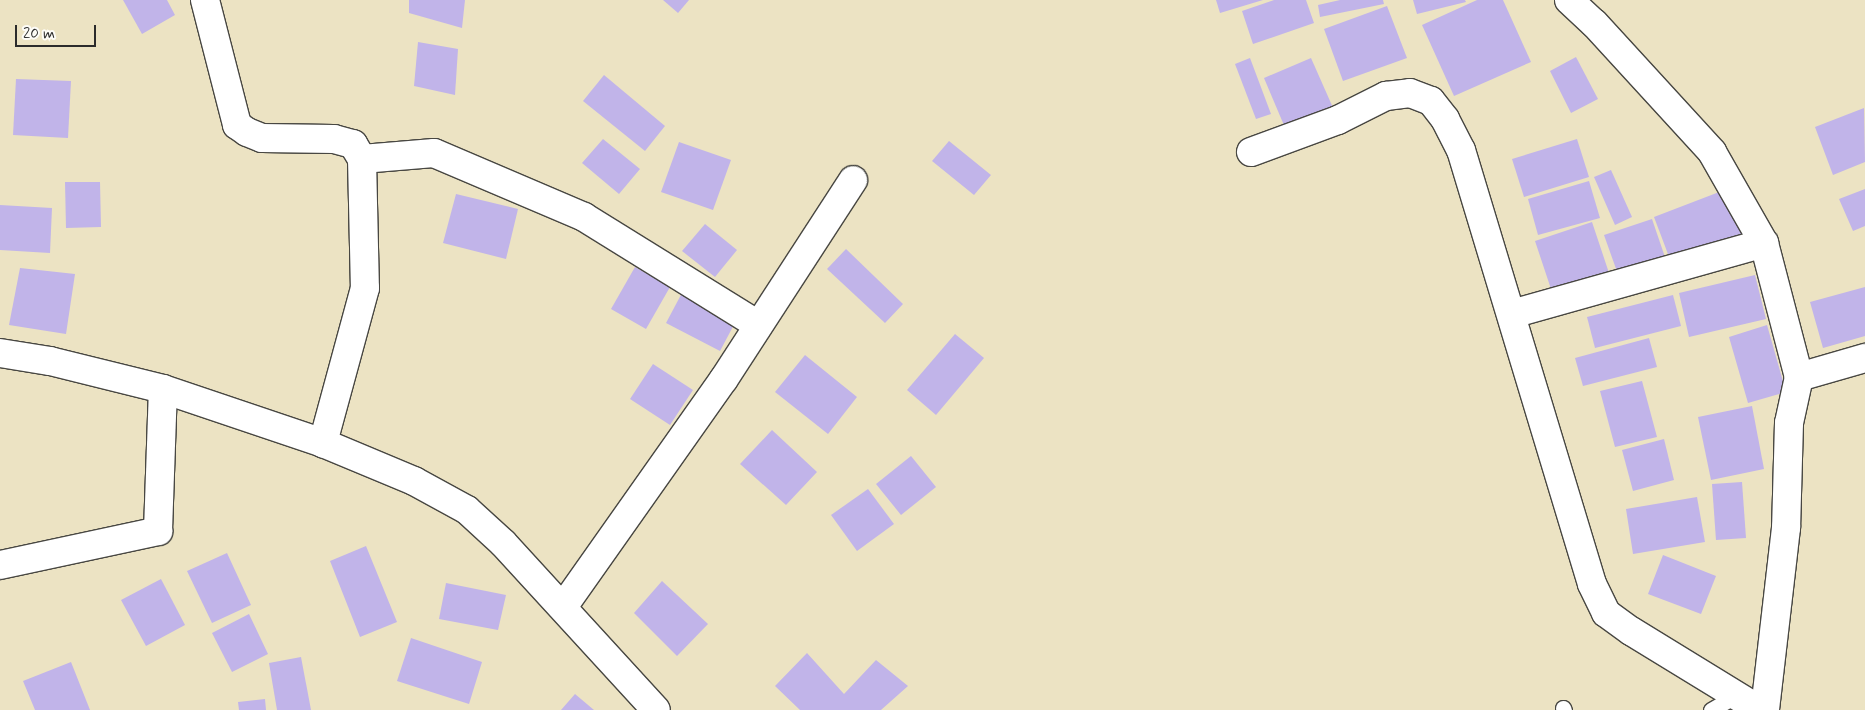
<!DOCTYPE html>
<html>
<head>
<meta charset="utf-8">
<style>
	body { margin:0 }
	#map { position:relative; width:1865px; height:710px; overflow:hidden; background:#ece3c3; font-family:Mynerve,sans-serif }
	div>[style] { position:absolute }
	.building>* { inset:0; background:#c1b4e9 }
	.roads { filter:drop-shadow(1px 0 #484742) drop-shadow(-1px 0 #484742) drop-shadow(0 1px #484742) drop-shadow(0 -1px #484742) }
	.lane>* { height:15px; margin:-7.5px; padding:0 7.5px; transform-origin:7.5px; border-radius:7.5px; background:#fff }
	.street>* { height:28px; margin:-14px; padding:0 14px; transform-origin:14px; border-radius:14px; background:#fff }
	span { translate:-50% -50%; white-space:nowrap; text-align:center; line-height:1.15; -webkit-text-stroke:5px #fdfcf7; paint-order:stroke }
	.scale { position:absolute; left:15px; top:25px; width:81px; height:22px; box-sizing:border-box; border:2px solid #2b2b2b; border-top:0; padding-left:6px; font-size:15px; line-height:18px; white-space:nowrap; color:#2b2b2b; -webkit-text-stroke:4px #fdfcf7; paint-order:stroke }
</style>
</head>
<body>
<div id="map">
	<div class="building">
		<i style="clip-path:polygon(123px 0,167px 0,175px 15px,142px 34px)"></i>
		<i style="clip-path:polygon(409px 0,465px 0,462px 28px,409px 13px)"></i>
		<i style="clip-path:polygon(663px 0,689px 0,678px 13px)"></i>
		<i style="clip-path:polygon(1216px 0,1263px 0,1220px 13px)"></i>
		<i style="clip-path:polygon(1274px 0,1306px 0,1314px 23px,1253px 44px,1242px 11px)"></i>
		<i style="clip-path:polygon(1340px 0,1383px 0,1384px 4px,1320px 17px,1318px 5px)"></i>
		<i style="clip-path:polygon(1413px 0,1465px 0,1466px 2px,1417px 14px)"></i>
		<i style="clip-path:polygon(1477px 0,1503px 0,1531px 62px,1454px 96px,1422px 25px)"></i>
		<i style="clip-path:polygon(1387px 6px,1407px 58px,1343px 81px,1324px 29px)"></i>
		<i style="clip-path:polygon(418px 42px,458px 49px,455px 95px,414px 86px)"></i>
		<i style="clip-path:polygon(1576px 57px,1598px 99px,1571px 113px,1550px 71px)"></i>
		<i style="clip-path:polygon(1250px 58px,1271px 114px,1256px 119px,1235px 64px)"></i>
		<i style="clip-path:polygon(1311px 58px,1334px 110px,1286px 130px,1264px 78px)"></i>
		<i style="clip-path:polygon(604px 75px,665px 126px,645px 151px,583px 101px)"></i>
		<i style="clip-path:polygon(16px 79px,71px 81px,68px 138px,13px 135px)"></i>
		<i style="clip-path:polygon(1864px 108px,1865px 162px,1833px 175px,1815px 127px)"></i>
		<i style="clip-path:polygon(603px 139px,640px 169px,619px 194px,582px 163px)"></i>
		<i style="clip-path:polygon(1577px 139px,1589px 177px,1524px 197px,1512px 159px)"></i>
		<i style="clip-path:polygon(949px 141px,991px 175px,974px 195px,932px 161px)"></i>
		<i style="clip-path:polygon(679px 142px,731px 160px,713px 210px,661px 192px)"></i>
		<i style="clip-path:polygon(1611px 170px,1632px 217px,1615px 225px,1594px 177px)"></i>
		<i style="clip-path:polygon(1589px 181px,1600px 218px,1538px 235px,1528px 199px)"></i>
		<i style="clip-path:polygon(65px 182px,100px 182px,101px 227px,66px 228px)"></i>
		<i style="clip-path:polygon(1727px 189px,1745px 235px,1671px 262px,1654px 217px)"></i>
		<i style="clip-path:polygon(1865px 189px,1865px 226px,1853px 231px,1839px 199px)"></i>
		<i style="clip-path:polygon(456px 194px,518px 209px,506px 259px,443px 243px)"></i>
		<i style="clip-path:polygon(0 205px,52px 208px,50px 253px,0 250px)"></i>
		<i style="clip-path:polygon(1652px 219px,1667px 263px,1620px 280px,1604px 235px)"></i>
		<i style="clip-path:polygon(1592px 222px,1610px 276px,1553px 295px,1535px 241px)"></i>
		<i style="clip-path:polygon(705px 224px,737px 250px,715px 277px,682px 251px)"></i>
		<i style="clip-path:polygon(846px 249px,903px 304px,885px 323px,827px 269px)"></i>
		<i style="clip-path:polygon(635px 267px,670px 287px,646px 329px,611px 309px)"></i>
		<i style="clip-path:polygon(20px 268px,75px 274px,66px 334px,9px 325px)"></i>
		<i style="clip-path:polygon(1755px 275px,1766px 319px,1689px 337px,1679px 293px)"></i>
		<i style="clip-path:polygon(1865px 287px,1865px 336px,1823px 348px,1810px 302px)"></i>
		<i style="clip-path:polygon(683px 291px,737px 319px,720px 351px,666px 323px)"></i>
		<i style="clip-path:polygon(1673px 295px,1681px 326px,1595px 348px,1587px 317px)"></i>
		<i style="clip-path:polygon(1767px 325px,1786px 392px,1748px 403px,1729px 337px)"></i>
		<i style="clip-path:polygon(955px 334px,984px 358px,936px 415px,907px 390px)"></i>
		<i style="clip-path:polygon(1649px 338px,1657px 367px,1583px 386px,1575px 358px)"></i>
		<i style="clip-path:polygon(805px 355px,857px 397px,828px 434px,775px 392px)"></i>
		<i style="clip-path:polygon(653px 364px,693px 390px,670px 425px,630px 399px)"></i>
		<i style="clip-path:polygon(1642px 381px,1657px 437px,1615px 447px,1600px 391px)"></i>
		<i style="clip-path:polygon(1752px 406px,1764px 469px,1711px 480px,1698px 417px)"></i>
		<i style="clip-path:polygon(772px 430px,817px 472px,786px 505px,740px 464px)"></i>
		<i style="clip-path:polygon(1664px 439px,1674px 480px,1633px 491px,1622px 450px)"></i>
		<i style="clip-path:polygon(911px 456px,936px 487px,901px 515px,876px 484px)"></i>
		<i style="clip-path:polygon(1742px 482px,1746px 538px,1716px 540px,1712px 484px)"></i>
		<i style="clip-path:polygon(868px 489px,894px 524px,857px 551px,831px 515px)"></i>
		<i style="clip-path:polygon(1697px 497px,1705px 542px,1633px 554px,1626px 509px)"></i>
		<i style="clip-path:polygon(366px 546px,397px 622px,360px 637px,330px 561px)"></i>
		<i style="clip-path:polygon(227px 553px,251px 605px,212px 623px,187px 571px)"></i>
		<i style="clip-path:polygon(1663px 555px,1716px 576px,1701px 614px,1648px 594px)"></i>
		<i style="clip-path:polygon(161px 579px,185px 625px,146px 646px,121px 600px)"></i>
		<i style="clip-path:polygon(662px 581px,708px 624px,677px 656px,634px 613px)"></i>
		<i style="clip-path:polygon(446px 583px,506px 595px,498px 630px,439px 619px)"></i>
		<i style="clip-path:polygon(249px 614px,268px 654px,232px 672px,212px 633px)"></i>
		<i style="clip-path:polygon(411px 638px,482px 662px,469px 704px,397px 681px)"></i>
		<i style="clip-path:polygon(807px 653px,844px 694px,876px 660px,908px 686px,881px 710px,800px 710px,775px 686px)"></i>
		<i style="clip-path:polygon(301px 657px,311px 710px,277px 710px,269px 663px)"></i>
		<i style="clip-path:polygon(71px 662px,90px 710px,35px 710px,23px 681px)"></i>
		<i style="clip-path:polygon(575px 694px,594px 710px,561px 710px)"></i>
		<i style="clip-path:polygon(265px 699px,266px 710px,239px 710px,238px 702px)"></i>
	</div>
	<div class="roads">
		<div class="lane">
			<i style="left:1563px;top:708px;width:2px;rotate:63deg"></i>
			<i style="left:1711px;top:710px;width:30px;rotate:-30deg"></i>
		</div>
		<div class="street">
			<i style="left:205px;top:0;width:129px;rotate:75.6deg"></i>
			<i style="left:237px;top:125px;width:12px;rotate:35deg"></i>
			<i style="left:247px;top:132px;width:16px;rotate:22deg"></i>
			<i style="left:262px;top:138px;width:72px;rotate:0.8deg"></i>
			<i style="left:334px;top:139px;width:20px;rotate:15deg"></i>
			<i style="left:353px;top:144px;width:17px;rotate:59deg"></i>
			<i style="left:362px;top:159px;width:129px;rotate:88.7deg"></i>
			<i style="left:365px;top:288px;width:161px;rotate:105.2deg"></i>
			<i style="left:1569px;top:0;width:34px;rotate:43deg"></i>
			<i style="left:1594px;top:23px;width:175px;rotate:47.5deg"></i>
			<i style="left:1712px;top:152px;width:105px;rotate:60.3deg"></i>
			<i style="left:1764px;top:243px;width:138px;rotate:75.4deg"></i>
			<i style="left:1799px;top:377px;width:47px;rotate:102.3deg"></i>
			<i style="left:1789px;top:423px;width:105px;rotate:91.6deg"></i>
			<i style="left:1786px;top:528px;width:183px;rotate:96.6deg"></i>
			<i style="left:1251px;top:152px;width:93px;rotate:-20.2deg"></i>
			<i style="left:1338px;top:120px;width:54px;rotate:-26.6deg"></i>
			<i style="left:1386px;top:96px;width:24px;rotate:-7deg"></i>
			<i style="left:1410px;top:93px;width:22px;rotate:21deg"></i>
			<i style="left:1431px;top:101px;width:23px;rotate:52deg"></i>
			<i style="left:1445px;top:119px;width:35px;rotate:63deg"></i>
			<i style="left:1461px;top:150px;width:453px;rotate:73.2deg"></i>
			<i style="left:1592px;top:584px;width:32px;rotate:64deg"></i>
			<i style="left:1606px;top:613px;width:31px;rotate:36deg"></i>
			<i style="left:1631px;top:631px;width:151px;rotate:31.5deg"></i>
			<i style="left:362px;top:159px;width:72px;rotate:-4.8deg"></i>
			<i style="left:434px;top:153px;width:163px;rotate:23.1deg"></i>
			<i style="left:584px;top:217px;width:205px;rotate:31.8deg"></i>
			<i style="left:1512px;top:314px;width:262px;rotate:-15.7deg"></i>
			<i style="left:0;top:353px;width:51px;rotate:9.1deg"></i>
			<i style="left:50px;top:361px;width:116px;rotate:13.9deg"></i>
			<i style="left:163px;top:389px;width:169px;rotate:18.6deg"></i>
			<i style="left:323px;top:443px;width:99px;rotate:22.7deg"></i>
			<i style="left:414px;top:481px;width:60px;rotate:28.7deg"></i>
			<i style="left:467px;top:510px;width:49px;rotate:42.5deg"></i>
			<i style="left:503px;top:543px;width:226px;rotate:47.5deg"></i>
			<i style="left:1799px;top:377px;width:69px;rotate:-16.1deg"></i>
			<i style="left:0;top:565px;width:162px;rotate:-12.1deg"></i>
			<i style="left:158px;top:531px;width:142px;rotate:-88deg"></i>
			<i style="left:563px;top:607px;width:279px;rotate:-54.8deg"></i>
			<i style="left:724px;top:379px;width:237px;rotate:-57deg"></i>
		</div>
	</div>
	<div class="scale">20 m</div>
</div>
</body>
</html>
